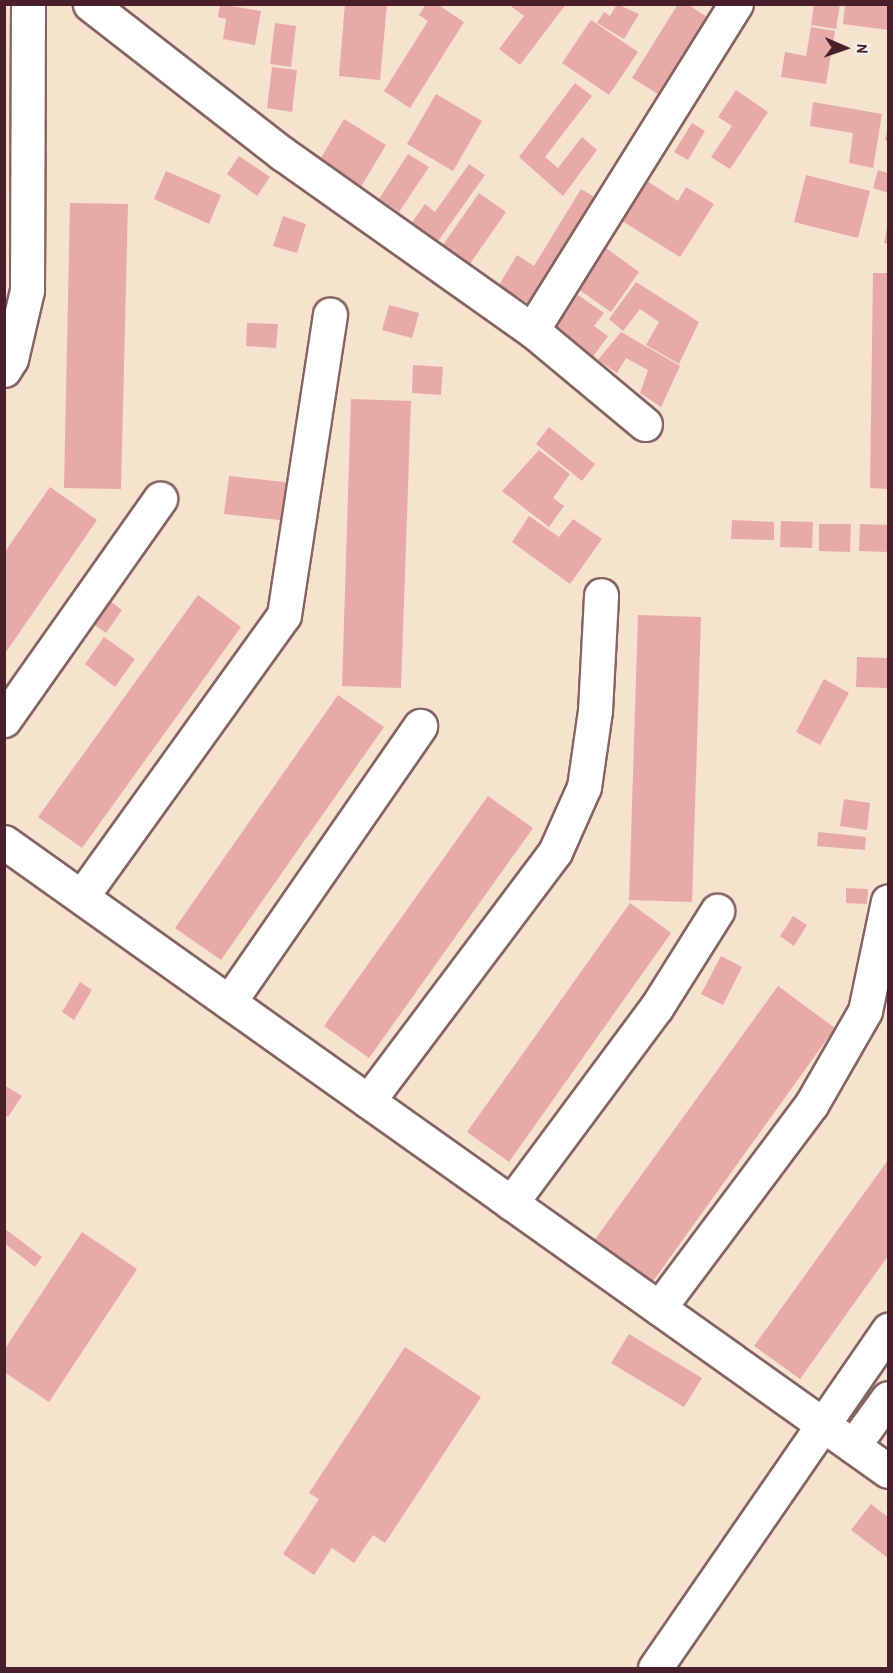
<!DOCTYPE html>
<html>
<head>
<meta charset="utf-8">
<style>
	body { margin:0 }
	#map { position:relative; width:893px; height:1673px; overflow:hidden; background:#f5e3ce; font-family:"Patrick Hand",sans-serif }
	div>[style] { position:absolute }
	.building>* { inset:0; background:#e8aaa6 }
	.roads { filter:drop-shadow(2px 0 #866464) drop-shadow(-2px 0 #866464) drop-shadow(0 2px #866464) drop-shadow(0 -2px #866464) }
	.minor>* { height:33px; margin:-16.5px; padding:0 16.5px; transform-origin:16.5px; border-radius:16.5px; background:#fff }
	span { translate:-50% -50%; white-space:nowrap; text-align:center; line-height:1.15; -webkit-text-stroke:6px #f6f6f2; paint-order:stroke }
	.frame { position:absolute; inset:0; border:6px solid #4a1f2b; pointer-events:none }
	.north { position:absolute; left:815px; top:18px; width:60px; height:60px; -webkit-text-stroke:4px #f6f6f2; paint-order:stroke; rotate:92deg; font-size:16px; font-weight:700; line-height:24px; text-align:center; color:#4a1f2b }
	.north::after { content:''; display:block; margin:auto; width:21px; height:27px; background:#4a1f2b; clip-path:polygon(50% 0,100% 100%,50% 72%,0 100%) }
</style>
</head>
<body>
<div id="map">
	<div class="building">
		<i style="clip-path:polygon(220px 4px,261px 11px,255px 45px,223px 39px,226px 19px,218px 17px)"></i>
		<i style="clip-path:polygon(345px 4px,387px 4px,380px 80px,339px 76px)"></i>
		<i style="clip-path:polygon(426px 4px,437px 4px,464px 22px,410px 108px,384px 91px,428px 21px,419px 15px)"></i>
		<i style="clip-path:polygon(508px 4px,566px 4px,520px 65px,499px 49px,524px 16px)"></i>
		<i style="clip-path:polygon(617px 4px,639px 14px,624px 39px,597px 23px,604px 12px,610px 16px)"></i>
		<i style="clip-path:polygon(678px 4px,687px 4px,707px 17px,658px 94px,632px 78px)"></i>
		<i style="clip-path:polygon(814px 4px,840px 4px,836px 29px,811px 25px)"></i>
		<i style="clip-path:polygon(845px 4px,888px 5px,888px 30px,843px 24px)"></i>
		<i style="clip-path:polygon(591px 20px,638px 52px,609px 95px,562px 63px)"></i>
		<i style="clip-path:polygon(275px 23px,296px 26px,291px 67px,270px 64px)"></i>
		<i style="clip-path:polygon(811px 27px,835px 31px,826px 84px,781px 77px,785px 52px,806px 56px)"></i>
		<i style="clip-path:polygon(272px 67px,297px 70px,292px 112px,267px 108px)"></i>
		<i style="clip-path:polygon(575px 83px,592px 96px,545px 157px,558px 168px,582px 137px,597px 150px,563px 196px,519px 157px)"></i>
		<i style="clip-path:polygon(736px 90px,768px 112px,730px 169px,711px 157px,732px 126px,718px 117px)"></i>
		<i style="clip-path:polygon(436px 94px,482px 121px,453px 171px,407px 144px)"></i>
		<i style="clip-path:polygon(813px 102px,882px 114px,873px 168px,849px 163px,853px 133px,810px 126px)"></i>
		<i style="clip-path:polygon(344px 119px,386px 145px,356px 195px,314px 170px)"></i>
		<i style="clip-path:polygon(692px 123px,705px 131px,688px 160px,674px 152px)"></i>
		<i style="clip-path:polygon(888px 126px,888px 141px,885px 140px)"></i>
		<i style="clip-path:polygon(408px 154px,429px 167px,399px 212px,379px 199px)"></i>
		<i style="clip-path:polygon(239px 156px,270px 177px,257px 196px,227px 174px)"></i>
		<i style="clip-path:polygon(469px 164px,485px 175px,436px 244px,410px 225px,425px 204px,435px 212px)"></i>
		<i style="clip-path:polygon(878px 170px,888px 173px,888px 193px,873px 188px)"></i>
		<i style="clip-path:polygon(166px 171px,221px 195px,209px 224px,154px 199px)"></i>
		<i style="clip-path:polygon(806px 175px,870px 191px,858px 238px,794px 222px)"></i>
		<i style="clip-path:polygon(644px 179px,678px 201px,686px 187px,714px 204px,680px 257px,619px 219px)"></i>
		<i style="clip-path:polygon(581px 189px,598px 199px,533px 306px,499px 285px,517px 255px,534px 266px)"></i>
		<i style="clip-path:polygon(479px 193px,506px 212px,465px 271px,438px 252px)"></i>
		<i style="clip-path:polygon(70px 203px,128px 204px,121px 489px,64px 488px)"></i>
		<i style="clip-path:polygon(283px 216px,306px 224px,297px 253px,273px 246px)"></i>
		<i style="clip-path:polygon(887px 228px,888px 228px,888px 244px,884px 243px)"></i>
		<i style="clip-path:polygon(606px 248px,639px 272px,611px 312px,578px 289px)"></i>
		<i style="clip-path:polygon(873px 273px,888px 273px,888px 489px,870px 488px)"></i>
		<i style="clip-path:polygon(636px 282px,699px 322px,679px 364px,646px 345px,659px 322px,640px 309px,623px 331px,609px 319px)"></i>
		<i style="clip-path:polygon(578px 295px,604px 313px,594px 326px,608px 336px,589px 362px,550px 335px)"></i>
		<i style="clip-path:polygon(389px 305px,419px 313px,412px 338px,382px 330px)"></i>
		<i style="clip-path:polygon(247px 323px,278px 324px,276px 348px,246px 346px)"></i>
		<i style="clip-path:polygon(621px 332px,680px 366px,661px 407px,640px 393px,648px 370px,626px 358px,617px 373px,598px 360px)"></i>
		<i style="clip-path:polygon(413px 365px,443px 367px,441px 395px,412px 393px)"></i>
		<i style="clip-path:polygon(351px 399px,411px 401px,401px 688px,342px 686px)"></i>
		<i style="clip-path:polygon(549px 427px,595px 464px,582px 481px,536px 444px)"></i>
		<i style="clip-path:polygon(539px 450px,570px 474px,553px 498px,564px 506px,549px 527px,502px 491px)"></i>
		<i style="clip-path:polygon(229px 476px,293px 483px,289px 521px,224px 514px)"></i>
		<i style="clip-path:polygon(50px 487px,97px 520px,4px 655px,4px 553px)"></i>
		<i style="clip-path:polygon(529px 516px,559px 537px,573px 519px,602px 539px,570px 584px,512px 542px)"></i>
		<i style="clip-path:polygon(732px 520px,774px 522px,774px 540px,731px 539px)"></i>
		<i style="clip-path:polygon(781px 521px,813px 522px,812px 548px,780px 547px)"></i>
		<i style="clip-path:polygon(819px 524px,851px 524px,850px 552px,819px 551px)"></i>
		<i style="clip-path:polygon(860px 524px,888px 525px,888px 552px,859px 551px)"></i>
		<i style="clip-path:polygon(198px 595px,241px 627px,82px 848px,38px 817px)"></i>
		<i style="clip-path:polygon(109px 600px,122px 610px,106px 633px,92px 623px)"></i>
		<i style="clip-path:polygon(638px 615px,701px 617px,692px 902px,629px 900px)"></i>
		<i style="clip-path:polygon(104px 637px,135px 659px,115px 687px,85px 664px)"></i>
		<i style="clip-path:polygon(857px 657px,888px 658px,888px 688px,856px 687px)"></i>
		<i style="clip-path:polygon(824px 679px,849px 693px,820px 745px,796px 732px)"></i>
		<i style="clip-path:polygon(338px 695px,384px 727px,221px 960px,175px 928px)"></i>
		<i style="clip-path:polygon(488px 796px,533px 828px,369px 1058px,324px 1026px)"></i>
		<i style="clip-path:polygon(844px 799px,870px 803px,867px 830px,840px 826px)"></i>
		<i style="clip-path:polygon(818px 832px,866px 837px,865px 850px,817px 846px)"></i>
		<i style="clip-path:polygon(846px 888px,868px 889px,867px 904px,846px 903px)"></i>
		<i style="clip-path:polygon(630px 903px,671px 933px,509px 1162px,467px 1132px)"></i>
		<i style="clip-path:polygon(793px 916px,807px 925px,794px 946px,780px 936px)"></i>
		<i style="clip-path:polygon(721px 956px,742px 967px,723px 1005px,701px 994px)"></i>
		<i style="clip-path:polygon(80px 982px,92px 990px,74px 1020px,62px 1012px)"></i>
		<i style="clip-path:polygon(778px 986px,835px 1028px,651px 1284px,593px 1242px)"></i>
		<i style="clip-path:polygon(4px 1085px,22px 1096px,8px 1117px,4px 1115px)"></i>
		<i style="clip-path:polygon(888px 1160px,888px 1256px,800px 1379px,754px 1346px)"></i>
		<i style="clip-path:polygon(4px 1228px,42px 1257px,35px 1267px,4px 1243px)"></i>
		<i style="clip-path:polygon(82px 1232px,137px 1269px,49px 1402px,4px 1372px,4px 1350px)"></i>
		<i style="clip-path:polygon(629px 1334px,702px 1378px,684px 1407px,611px 1363px)"></i>
		<i style="clip-path:polygon(405px 1347px,481px 1397px,385px 1543px,373px 1535px,354px 1563px,332px 1548px,314px 1575px,283px 1554px,319px 1499px,309px 1493px)"></i>
		<i style="clip-path:polygon(871px 1504px,888px 1517px,888px 1558px,851px 1530px)"></i>
	</div>
	<div class="roads">
		<div class="minor">
			<i style="left:90px;top:4px;width:244px;rotate:37.9deg"></i>
			<i style="left:283px;top:154px;width:305px;rotate:35.3deg"></i>
			<i style="left:532px;top:330px;width:147px;rotate:39.8deg"></i>
			<i style="left:532px;top:330px;width:385px;rotate:-58deg"></i>
			<i style="left:4px;top:370px;width:13px;rotate:-58deg"></i>
			<i style="left:11px;top:359px;width:71px;rotate:-76.9deg"></i>
			<i style="left:27px;top:290px;width:286px;rotate:-89.8deg"></i>
			<i style="left:4px;top:720px;width:271px;rotate:-54.8deg"></i>
			<i style="left:4px;top:842px;width:1085px;rotate:35.43deg"></i>
			<i style="left:82px;top:896px;width:346px;rotate:-54.3deg"></i>
			<i style="left:284px;top:615px;width:304px;rotate:-81.3deg"></i>
			<i style="left:229px;top:1002px;width:336px;rotate:-55.3deg"></i>
			<i style="left:368px;top:1101px;width:311px;rotate:-53.1deg"></i>
			<i style="left:555px;top:852px;width:71px;rotate:-66deg"></i>
			<i style="left:584px;top:787px;width:77px;rotate:-81.8deg"></i>
			<i style="left:595px;top:711px;width:116px;rotate:-87deg"></i>
			<i style="left:511px;top:1203px;width:243px;rotate:-53.4deg"></i>
			<i style="left:656px;top:1008px;width:115px;rotate:-57.8deg"></i>
			<i style="left:659px;top:1308px;width:254px;rotate:-53.2deg"></i>
			<i style="left:811px;top:1105px;width:108px;rotate:-60.1deg"></i>
			<i style="left:865px;top:1011px;width:112px;rotate:-78.2deg"></i>
			<i style="left:853px;top:1446px;width:59px;rotate:-53.9deg"></i>
			<i style="left:655px;top:1668px;width:411px;rotate:-55.4deg"></i>
		</div>
	</div>
	<div class="frame"></div>
	<div class="north">N</div>
</div>
</body>
</html>
